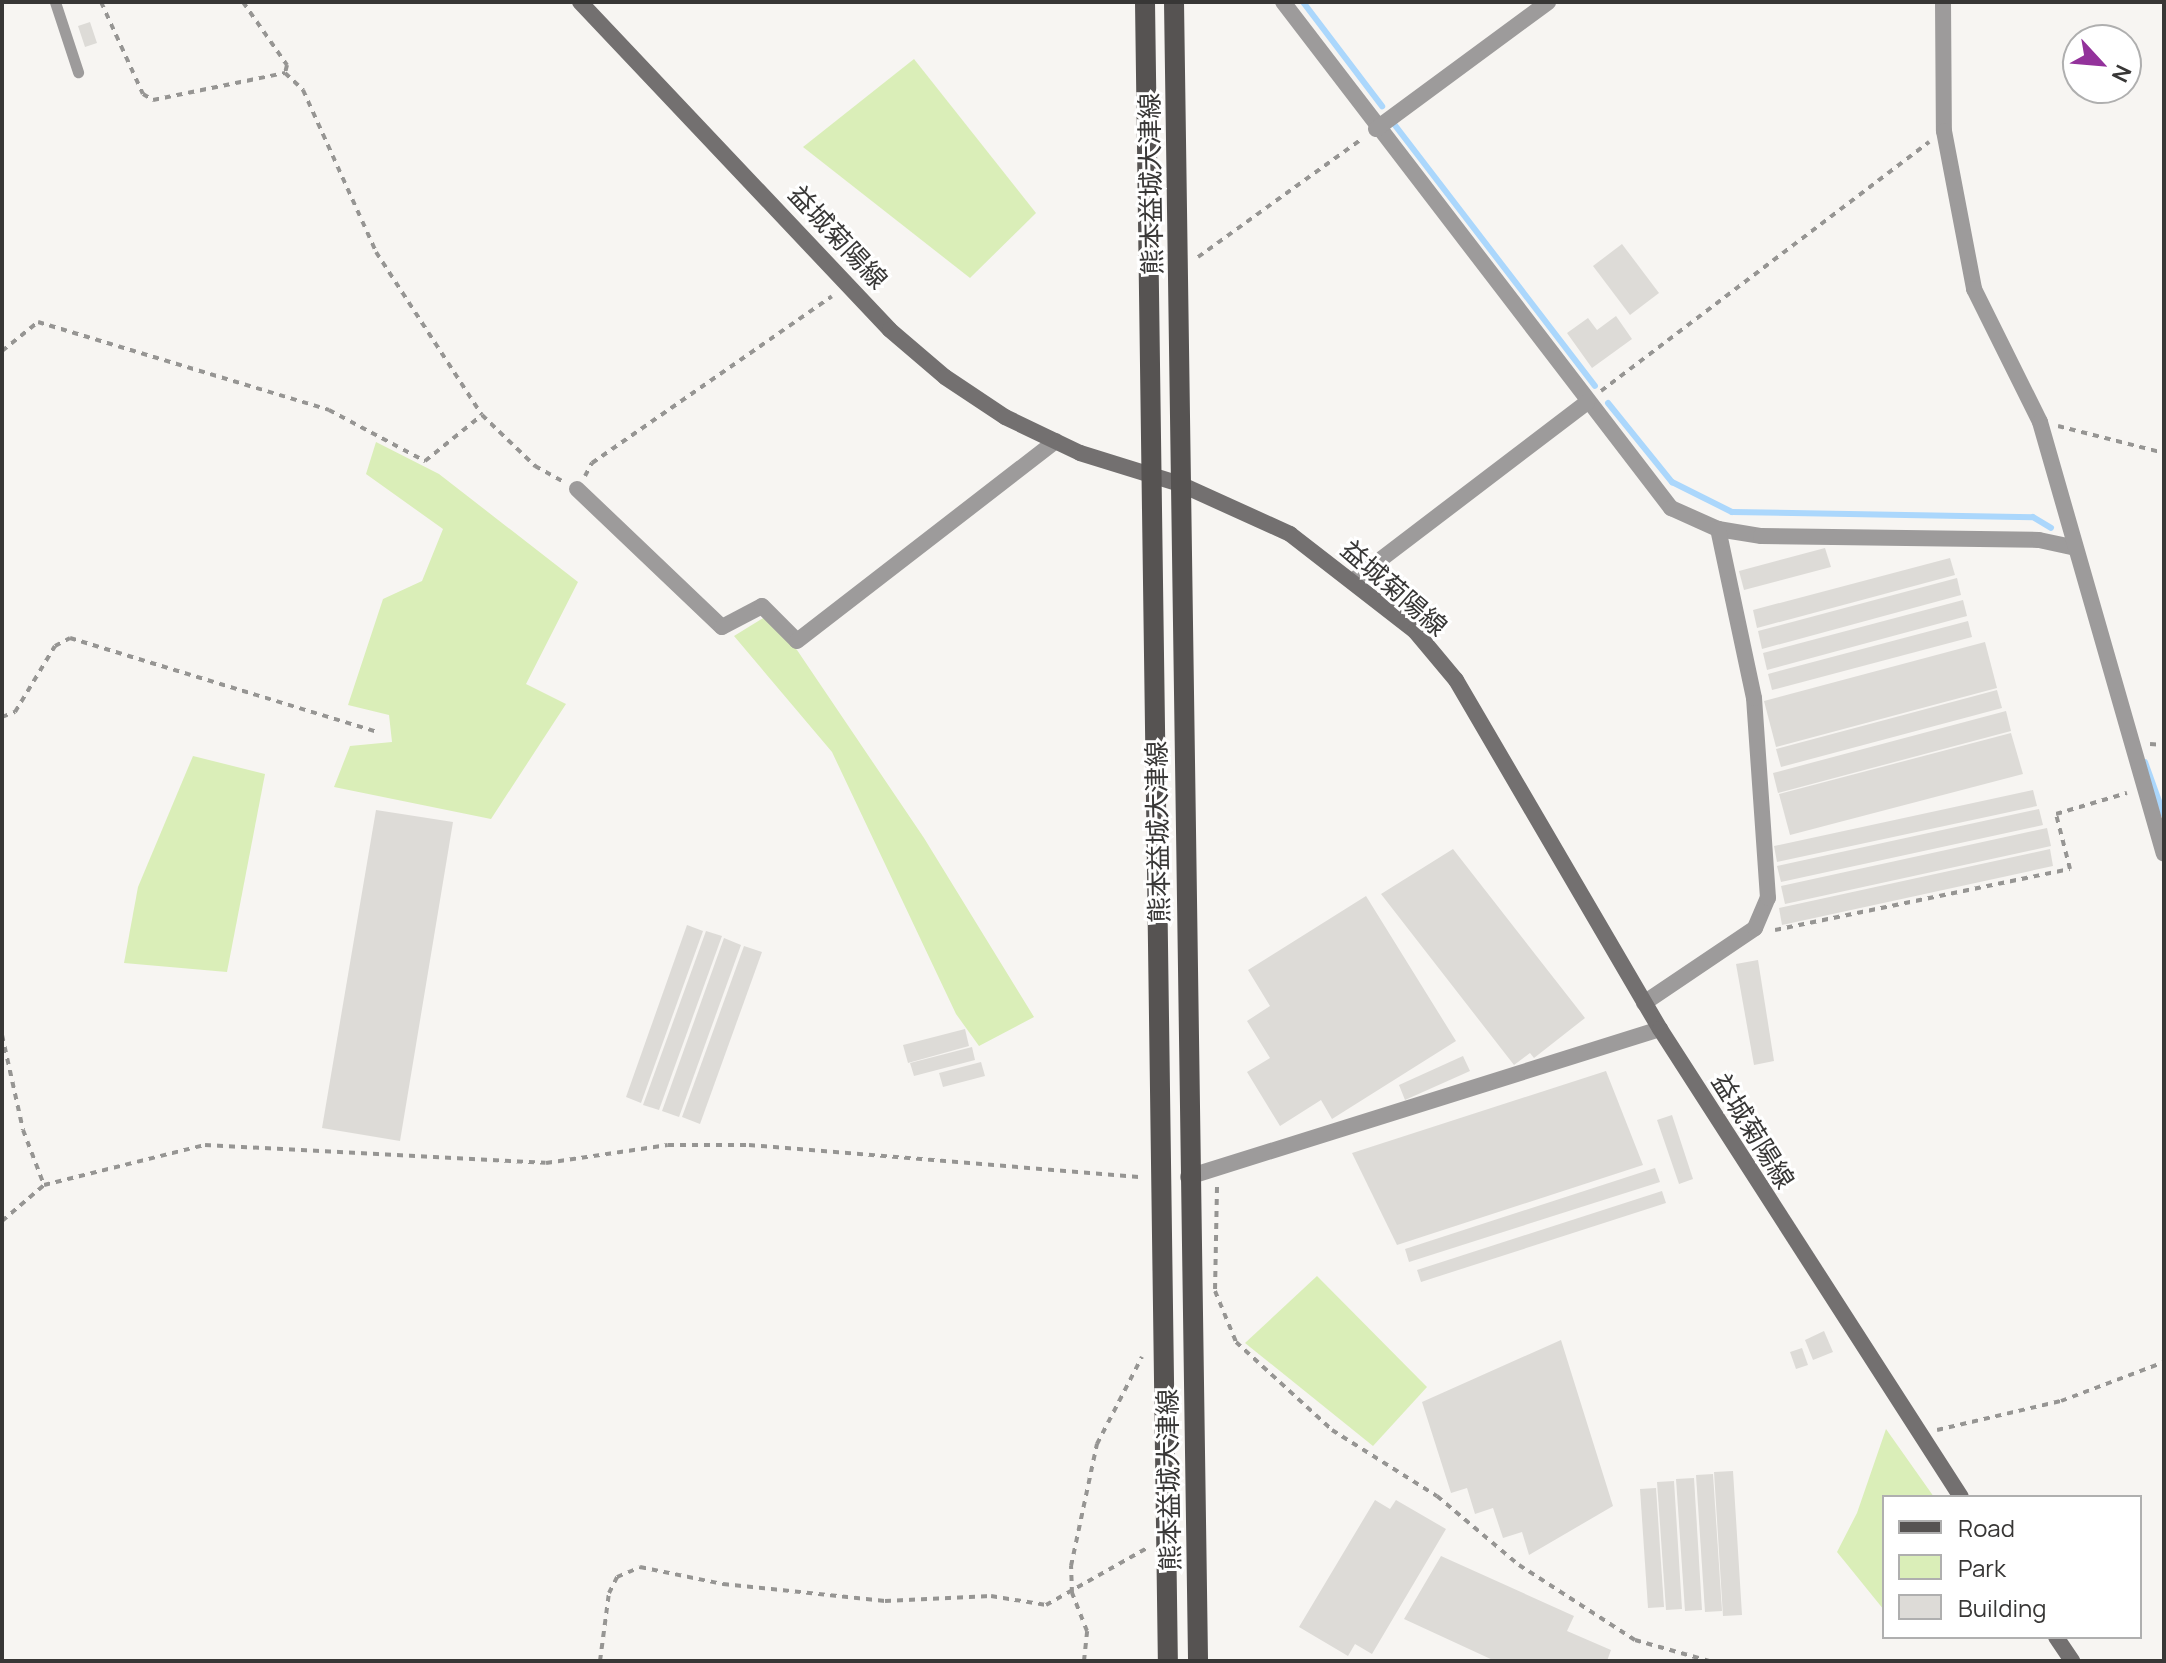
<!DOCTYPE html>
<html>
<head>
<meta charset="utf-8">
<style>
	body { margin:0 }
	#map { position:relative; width:2166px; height:1663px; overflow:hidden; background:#f7f5f2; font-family:Manrope,"Noto Sans JP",sans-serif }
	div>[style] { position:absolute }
	.green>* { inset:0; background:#daeeb8 }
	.stream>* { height:6px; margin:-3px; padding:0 3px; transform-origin:3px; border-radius:3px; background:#abd7fc }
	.building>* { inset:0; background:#dddbd7 }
	.path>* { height:4px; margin-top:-2px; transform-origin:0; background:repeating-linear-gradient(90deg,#969593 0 6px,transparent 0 12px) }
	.service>* { height:11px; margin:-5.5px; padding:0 5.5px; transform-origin:5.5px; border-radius:5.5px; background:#9d9b9b }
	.minor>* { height:16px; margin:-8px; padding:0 8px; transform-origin:8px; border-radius:8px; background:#9d9b9b }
	.secondary>* { height:16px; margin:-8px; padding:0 8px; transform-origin:8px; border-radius:8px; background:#737070 }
	.primary>* { height:20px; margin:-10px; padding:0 10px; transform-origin:10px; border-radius:10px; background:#565352 }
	span { translate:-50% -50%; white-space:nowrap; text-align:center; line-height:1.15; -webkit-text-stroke:6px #fff; paint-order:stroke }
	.street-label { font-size:26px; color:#383736 }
	.frame { position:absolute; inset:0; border:4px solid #383736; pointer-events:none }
	.legend { position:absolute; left:1882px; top:1495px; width:260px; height:144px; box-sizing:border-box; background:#fff; border:2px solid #afafaf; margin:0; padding:10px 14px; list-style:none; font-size:24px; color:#383736 }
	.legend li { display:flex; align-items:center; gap:16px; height:40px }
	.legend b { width:40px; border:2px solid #afafaf }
	.north { position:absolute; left:2062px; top:24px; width:80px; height:80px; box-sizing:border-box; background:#fff; border:2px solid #afafaf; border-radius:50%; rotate:116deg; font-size:22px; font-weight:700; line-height:32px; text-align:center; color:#383736 }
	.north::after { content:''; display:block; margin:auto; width:28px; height:36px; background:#93329b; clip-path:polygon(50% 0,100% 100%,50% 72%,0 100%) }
</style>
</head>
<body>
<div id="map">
	<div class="green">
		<i style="clip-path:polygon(914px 59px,1036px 213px,970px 278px,803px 147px)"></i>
		<i style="clip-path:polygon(376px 442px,439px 474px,578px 582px,526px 684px,566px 704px,491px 819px,334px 787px,350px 746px,392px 742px,389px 715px,348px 705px,383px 599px,422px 581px,443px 529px,366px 474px)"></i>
		<i style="clip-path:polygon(765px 617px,797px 650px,924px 838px,1034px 1017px,979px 1046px,956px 1014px,832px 752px,734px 636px)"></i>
		<i style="clip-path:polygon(193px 756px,265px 774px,227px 972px,124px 963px,138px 887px)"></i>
		<i style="clip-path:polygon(1317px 1276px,1427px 1387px,1373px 1446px,1245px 1343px)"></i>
		<i style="clip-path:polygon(1886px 1429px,1934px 1497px,1884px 1497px,1884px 1610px,1837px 1552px,1857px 1513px)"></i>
	</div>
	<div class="stream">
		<i style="left:1303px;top:2px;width:131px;rotate:52.8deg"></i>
		<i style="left:1394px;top:124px;width:330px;rotate:52.5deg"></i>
		<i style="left:1608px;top:403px;width:102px;rotate:51deg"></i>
		<i style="left:1672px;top:482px;width:67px;rotate:26.6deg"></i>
		<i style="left:1732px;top:512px;width:301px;rotate:1deg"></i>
		<i style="left:2033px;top:517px;width:21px;rotate:31deg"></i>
		<i style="left:2145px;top:762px;width:56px;rotate:70.3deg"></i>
	</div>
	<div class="building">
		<i style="clip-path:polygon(90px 22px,97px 43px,85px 47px,78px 26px)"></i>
		<i style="clip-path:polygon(1622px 244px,1659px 293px,1630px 315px,1593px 266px)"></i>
		<i style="clip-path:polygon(1616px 316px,1632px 339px,1592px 368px,1567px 333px,1588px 318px,1597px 330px)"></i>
		<i style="clip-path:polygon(1825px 548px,1831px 567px,1744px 590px,1739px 571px)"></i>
		<i style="clip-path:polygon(1950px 558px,1955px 575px,1757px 628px,1753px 610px)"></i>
		<i style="clip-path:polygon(1957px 578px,1961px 595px,1762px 649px,1758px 631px)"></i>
		<i style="clip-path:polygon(1963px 600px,1967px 616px,1767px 670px,1763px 653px)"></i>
		<i style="clip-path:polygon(1968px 621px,1972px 637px,1772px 690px,1768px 674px)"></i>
		<i style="clip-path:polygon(1985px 642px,1997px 688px,1776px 747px,1764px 701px)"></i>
		<i style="clip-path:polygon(1997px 690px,2002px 708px,1781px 767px,1776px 749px)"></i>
		<i style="clip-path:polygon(2006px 711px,2011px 731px,1778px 793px,1773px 773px)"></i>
		<i style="clip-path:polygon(2011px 733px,2023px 774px,1790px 835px,1779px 794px)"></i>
		<i style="clip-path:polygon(2033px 790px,2037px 806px,1777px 862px,1774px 846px)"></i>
		<i style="clip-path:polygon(2039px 809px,2043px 825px,1781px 882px,1777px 866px)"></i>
		<i style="clip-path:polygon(376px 810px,453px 822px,400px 1141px,322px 1128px)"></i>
		<i style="clip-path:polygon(2047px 828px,2051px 846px,1785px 904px,1781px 886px)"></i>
		<i style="clip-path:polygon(1453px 849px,1585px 1018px,1534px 1058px,1530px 1053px,1514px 1065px,1381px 894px)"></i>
		<i style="clip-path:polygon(2050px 849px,2053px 866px,1782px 925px,1779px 908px)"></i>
		<i style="clip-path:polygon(1366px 896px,1456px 1041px,1332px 1119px,1321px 1100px,1280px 1126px,1247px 1072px,1270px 1058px,1247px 1021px,1270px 1006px,1248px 970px)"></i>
		<i style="clip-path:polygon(687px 925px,703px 931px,641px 1103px,626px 1097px)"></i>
		<i style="clip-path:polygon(706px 931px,722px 936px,659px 1110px,643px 1105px)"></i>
		<i style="clip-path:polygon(724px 938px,741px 945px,679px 1117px,662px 1111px)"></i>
		<i style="clip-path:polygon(744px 946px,762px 952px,700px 1124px,682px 1117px)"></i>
		<i style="clip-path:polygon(1758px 960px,1774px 1061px,1754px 1065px,1736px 964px)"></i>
		<i style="clip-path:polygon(965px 1029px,969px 1046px,908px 1063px,903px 1045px)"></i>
		<i style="clip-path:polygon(972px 1047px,975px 1060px,914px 1076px,910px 1063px)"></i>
		<i style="clip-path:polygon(1463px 1056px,1470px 1071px,1405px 1100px,1399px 1085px)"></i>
		<i style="clip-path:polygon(981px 1062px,985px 1076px,943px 1087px,939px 1073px)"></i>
		<i style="clip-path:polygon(1606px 1071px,1643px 1165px,1397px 1245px,1352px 1153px)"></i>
		<i style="clip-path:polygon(1672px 1115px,1693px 1179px,1679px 1184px,1657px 1120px)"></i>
		<i style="clip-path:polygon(1655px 1168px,1660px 1182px,1409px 1262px,1405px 1249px)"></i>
		<i style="clip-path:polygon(1662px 1191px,1666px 1203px,1421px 1282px,1417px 1270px)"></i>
		<i style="clip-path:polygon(1824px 1331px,1833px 1352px,1813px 1360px,1805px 1340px)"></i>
		<i style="clip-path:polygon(1561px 1340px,1613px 1506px,1529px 1555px,1522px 1532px,1503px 1538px,1493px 1508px,1475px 1514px,1467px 1488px,1451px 1493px,1422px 1402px)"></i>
		<i style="clip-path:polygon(1802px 1348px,1808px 1365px,1796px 1369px,1790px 1352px)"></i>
		<i style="clip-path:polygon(1733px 1471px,1742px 1615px,1723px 1616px,1714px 1472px)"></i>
		<i style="clip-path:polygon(1713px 1474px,1722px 1611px,1705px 1612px,1696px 1475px)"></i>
		<i style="clip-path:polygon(1694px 1478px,1702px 1610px,1685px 1611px,1676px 1479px)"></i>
		<i style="clip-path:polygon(1674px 1481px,1682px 1609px,1666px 1610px,1657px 1482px)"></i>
		<i style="clip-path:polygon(1656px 1488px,1664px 1607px,1648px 1608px,1640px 1489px)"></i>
		<i style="clip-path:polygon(1375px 1500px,1390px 1509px,1396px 1500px,1446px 1529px,1372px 1654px,1355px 1644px,1348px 1656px,1299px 1627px)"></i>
		<i style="clip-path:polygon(1441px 1556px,1574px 1616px,1567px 1631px,1611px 1650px,1607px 1661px,1495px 1661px,1404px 1619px)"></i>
	</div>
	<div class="path">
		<i style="left:101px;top:2px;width:101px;rotate:65.5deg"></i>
		<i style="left:143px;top:94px;width:12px;rotate:31deg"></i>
		<i style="left:153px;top:100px;width:135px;rotate:-11.6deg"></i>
		<i style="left:285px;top:73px;width:25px;rotate:43deg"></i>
		<i style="left:303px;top:90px;width:178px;rotate:65.7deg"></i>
		<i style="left:376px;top:252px;width:194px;rotate:57deg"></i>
		<i style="left:243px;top:2px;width:77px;rotate:55.1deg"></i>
		<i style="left:287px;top:65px;width:8px;rotate:104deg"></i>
		<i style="left:1198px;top:257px;width:203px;rotate:-35.8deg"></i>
		<i style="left:2px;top:351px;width:46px;rotate:-38.9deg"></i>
		<i style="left:38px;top:322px;width:304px;rotate:16.8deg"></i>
		<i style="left:329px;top:410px;width:109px;rotate:28deg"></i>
		<i style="left:425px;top:461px;width:73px;rotate:-38.9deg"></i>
		<i style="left:482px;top:415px;width:74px;rotate:43.9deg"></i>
		<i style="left:535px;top:466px;width:31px;rotate:29deg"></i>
		<i style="left:1601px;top:391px;width:412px;rotate:-37.2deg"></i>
		<i style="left:2058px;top:426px;width:109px;rotate:14.3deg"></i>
		<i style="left:585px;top:476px;width:15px;rotate:-62deg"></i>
		<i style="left:592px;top:463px;width:292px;rotate:-34.8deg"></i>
		<i style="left:2px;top:717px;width:14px;rotate:-21deg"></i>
		<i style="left:15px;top:712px;width:77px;rotate:-58.8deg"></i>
		<i style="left:55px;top:646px;width:17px;rotate:-28deg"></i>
		<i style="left:70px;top:638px;width:322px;rotate:17deg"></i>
		<i style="left:2150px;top:744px;width:14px;rotate:4deg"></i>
		<i style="left:1775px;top:930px;width:301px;rotate:-11.7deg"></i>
		<i style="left:2070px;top:869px;width:57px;rotate:-104.3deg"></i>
		<i style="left:2056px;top:814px;width:74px;rotate:-16.5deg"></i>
		<i style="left:2px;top:1035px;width:97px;rotate:77.5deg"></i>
		<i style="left:23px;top:1130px;width:59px;rotate:69.1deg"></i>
		<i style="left:1217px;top:1187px;width:104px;rotate:91.1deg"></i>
		<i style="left:1215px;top:1291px;width:55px;rotate:67.6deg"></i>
		<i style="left:1236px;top:1342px;width:130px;rotate:42.5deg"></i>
		<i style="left:1332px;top:1430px;width:124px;rotate:32.2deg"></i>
		<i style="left:1437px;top:1496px;width:107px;rotate:40.1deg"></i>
		<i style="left:1519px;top:1565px;width:138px;rotate:32.9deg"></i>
		<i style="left:1635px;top:1640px;width:77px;rotate:15.8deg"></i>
		<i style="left:2px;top:1221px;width:55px;rotate:-40.6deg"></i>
		<i style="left:44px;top:1185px;width:166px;rotate:-14deg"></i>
		<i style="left:205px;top:1145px;width:341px;rotate:3deg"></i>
		<i style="left:546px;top:1163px;width:123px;rotate:-8.4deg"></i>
		<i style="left:668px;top:1145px;width:81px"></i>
		<i style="left:749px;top:1145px;width:394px;rotate:4.7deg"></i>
		<i style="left:1937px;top:1430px;width:127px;rotate:-13.2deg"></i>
		<i style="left:2061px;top:1401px;width:110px;rotate:-20.7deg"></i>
		<i style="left:600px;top:1661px;width:69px;rotate:-82.5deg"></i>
		<i style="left:609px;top:1593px;width:18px;rotate:-63deg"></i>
		<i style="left:617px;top:1577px;width:25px;rotate:-23deg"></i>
		<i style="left:640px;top:1567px;width:85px;rotate:11.6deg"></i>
		<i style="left:723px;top:1584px;width:163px;rotate:6deg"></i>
		<i style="left:885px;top:1601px;width:106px;rotate:-2.7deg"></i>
		<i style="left:991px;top:1596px;width:56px;rotate:9.3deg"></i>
		<i style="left:1046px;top:1605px;width:116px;rotate:-29.4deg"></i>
		<i style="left:1084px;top:1661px;width:30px;rotate:-84deg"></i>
		<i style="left:1087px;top:1631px;width:41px;rotate:-111.5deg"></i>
		<i style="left:1072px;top:1593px;width:27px;rotate:-92deg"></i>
		<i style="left:1071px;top:1566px;width:125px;rotate:-78deg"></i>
		<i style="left:1097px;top:1444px;width:98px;rotate:-62.7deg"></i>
	</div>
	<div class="service">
		<i style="left:55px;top:2px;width:74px;rotate:71.8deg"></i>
	</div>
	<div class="minor">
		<i style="left:1283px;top:2px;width:638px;rotate:52.52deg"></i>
		<i style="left:1671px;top:508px;width:51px;rotate:24.1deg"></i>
		<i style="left:1718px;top:529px;width:44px;rotate:9.2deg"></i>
		<i style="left:1761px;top:536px;width:278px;rotate:0.8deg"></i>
		<i style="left:2039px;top:540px;width:34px;rotate:12deg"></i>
		<i style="left:1943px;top:2px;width:129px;rotate:89.6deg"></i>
		<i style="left:1944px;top:131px;width:161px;rotate:79.2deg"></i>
		<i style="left:1974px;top:289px;width:148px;rotate:63.6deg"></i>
		<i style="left:2040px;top:422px;width:449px;rotate:74deg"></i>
		<i style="left:1376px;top:129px;width:214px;rotate:-36.4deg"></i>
		<i style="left:577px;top:489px;width:200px;rotate:43.6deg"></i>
		<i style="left:722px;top:627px;width:45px;rotate:-27.7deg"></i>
		<i style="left:762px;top:606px;width:49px;rotate:45deg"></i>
		<i style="left:797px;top:641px;width:327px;rotate:-37.7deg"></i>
		<i style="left:1355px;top:579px;width:292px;rotate:-37.3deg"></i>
		<i style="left:1644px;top:1003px;width:134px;rotate:-34deg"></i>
		<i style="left:1755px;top:928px;width:33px;rotate:-67deg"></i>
		<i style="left:1768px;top:898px;width:200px;rotate:-94deg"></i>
		<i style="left:1754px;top:698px;width:173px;rotate:-102deg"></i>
		<i style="left:1188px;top:1177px;width:495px;rotate:-17.4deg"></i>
	</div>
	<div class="secondary">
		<i style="left:580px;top:2px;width:451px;rotate:46.6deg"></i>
		<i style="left:890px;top:330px;width:72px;rotate:40.5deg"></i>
		<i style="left:945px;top:377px;width:72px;rotate:33.7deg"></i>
		<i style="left:1005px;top:417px;width:83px;rotate:25.6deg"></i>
		<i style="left:1080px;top:453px;width:105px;rotate:17.2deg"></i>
		<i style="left:1180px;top:484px;width:121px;rotate:24.4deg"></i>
		<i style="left:1290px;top:534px;width:158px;rotate:37.8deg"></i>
		<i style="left:1415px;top:631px;width:64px;rotate:50.1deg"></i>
		<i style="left:1456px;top:680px;width:404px;rotate:59.7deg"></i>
		<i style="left:1660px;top:1029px;width:556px;rotate:57.25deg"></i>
		<i style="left:2056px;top:1637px;width:29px;rotate:56deg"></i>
	</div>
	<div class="primary">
		<i style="left:1145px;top:2px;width:1659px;rotate:89.21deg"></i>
		<i style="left:1174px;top:2px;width:1659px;rotate:89.17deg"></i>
	</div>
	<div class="street-label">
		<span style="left:1151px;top:184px;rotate:-91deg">熊本益城大津線</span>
		<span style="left:838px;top:237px;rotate:47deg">益城菊陽線</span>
		<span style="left:1394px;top:588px;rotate:41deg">益城菊陽線</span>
		<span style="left:1158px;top:832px;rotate:-91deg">熊本益城大津線</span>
		<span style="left:1753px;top:1131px;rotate:58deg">益城菊陽線</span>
		<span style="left:1169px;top:1480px;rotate:-91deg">熊本益城大津線</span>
	</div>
	<div class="frame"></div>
	<ul class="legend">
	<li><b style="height:10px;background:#565352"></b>Road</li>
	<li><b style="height:22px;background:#daeeb8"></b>Park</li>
	<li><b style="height:22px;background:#dddbd7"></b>Building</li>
	</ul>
	<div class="north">N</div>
</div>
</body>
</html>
